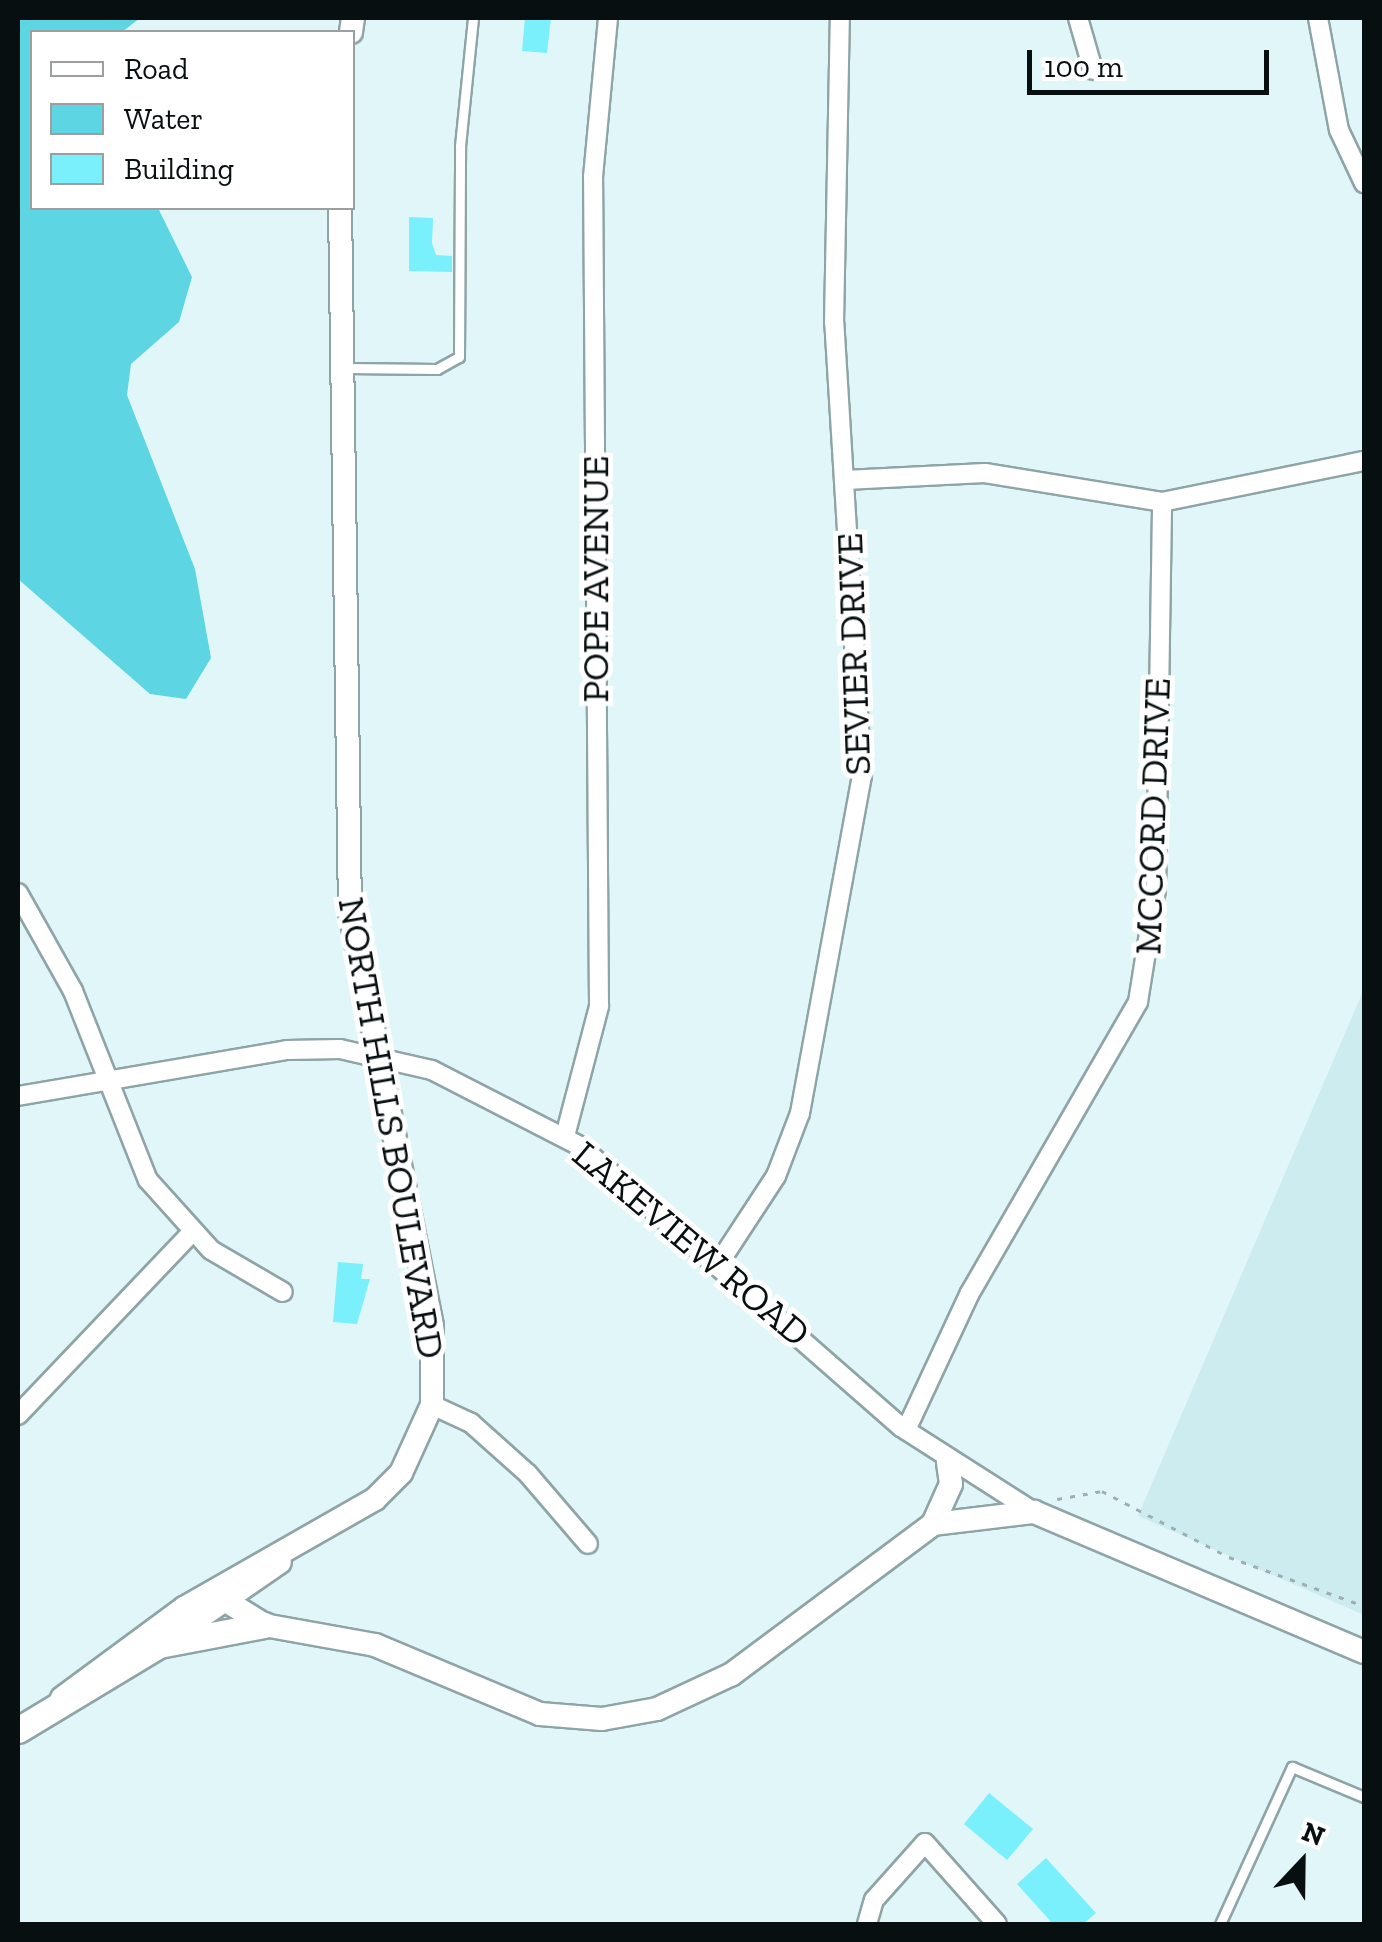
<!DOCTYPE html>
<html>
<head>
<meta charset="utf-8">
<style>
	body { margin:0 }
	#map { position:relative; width:1382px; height:1942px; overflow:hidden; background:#e0f6f9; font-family:"Zilla Slab",serif }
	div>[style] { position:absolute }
	.built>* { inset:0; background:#cdecf0 }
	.water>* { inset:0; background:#5dd5e2 }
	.building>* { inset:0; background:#7af0fd }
	.path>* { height:2.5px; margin-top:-1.25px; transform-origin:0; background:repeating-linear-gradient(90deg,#9eafb2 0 5px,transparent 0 13px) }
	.roads { filter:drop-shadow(2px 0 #8fa4a6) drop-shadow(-2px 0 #8fa4a6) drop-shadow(0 2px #8fa4a6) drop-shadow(0 -2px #8fa4a6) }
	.service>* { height:9px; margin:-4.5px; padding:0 4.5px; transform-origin:4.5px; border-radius:4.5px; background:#fff }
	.minor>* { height:18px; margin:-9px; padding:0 9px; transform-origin:9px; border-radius:9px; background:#fff }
	.tertiary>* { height:22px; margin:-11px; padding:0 11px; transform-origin:11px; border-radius:11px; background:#fff }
	.secondary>* { height:25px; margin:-12.5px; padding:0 12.5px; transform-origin:12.5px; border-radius:12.5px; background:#fff }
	span { translate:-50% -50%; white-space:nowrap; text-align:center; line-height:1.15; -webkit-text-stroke:10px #fff; paint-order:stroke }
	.street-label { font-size:38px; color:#080f10 }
	.frame { position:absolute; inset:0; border:20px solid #080f10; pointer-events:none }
	.legend { position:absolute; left:30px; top:30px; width:325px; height:180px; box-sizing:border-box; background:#fff; border:2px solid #9c9f9f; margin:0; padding:12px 18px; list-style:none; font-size:30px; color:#080f10 }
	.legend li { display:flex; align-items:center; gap:20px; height:50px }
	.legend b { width:50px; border:2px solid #9c9f9f }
	.north { position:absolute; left:1252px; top:1812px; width:100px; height:100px; -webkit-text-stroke:8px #fff; paint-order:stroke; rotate:22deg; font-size:28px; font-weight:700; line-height:40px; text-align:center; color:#080f10 }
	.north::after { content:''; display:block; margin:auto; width:35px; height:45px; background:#080f10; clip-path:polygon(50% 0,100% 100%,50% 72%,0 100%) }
	.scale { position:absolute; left:1027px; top:50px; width:242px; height:45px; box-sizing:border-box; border:5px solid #080f10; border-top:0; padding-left:12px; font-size:30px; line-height:35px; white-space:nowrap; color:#080f10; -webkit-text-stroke:8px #fff; paint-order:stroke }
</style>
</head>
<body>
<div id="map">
	<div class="built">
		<i style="clip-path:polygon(1364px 989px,1364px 1615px,1138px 1516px)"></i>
	</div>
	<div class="water">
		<i style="clip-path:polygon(18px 18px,140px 18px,122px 32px,32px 32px,32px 208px,158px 208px,192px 277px,179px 322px,131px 364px,127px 395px,195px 569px,211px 658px,186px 699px,150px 694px,18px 579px)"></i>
	</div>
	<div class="building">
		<i style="clip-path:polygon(525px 18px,551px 18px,547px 53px,522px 51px)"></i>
		<i style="clip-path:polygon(409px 217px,433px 218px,432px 243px,436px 255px,452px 256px,452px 272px,409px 271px)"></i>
		<i style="clip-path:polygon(338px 1262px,363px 1264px,361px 1279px,370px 1279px,357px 1324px,333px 1322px)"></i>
		<i style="clip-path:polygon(989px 1793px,1033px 1829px,1007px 1860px,964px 1824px)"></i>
		<i style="clip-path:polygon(1046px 1858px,1096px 1913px,1083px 1924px,1053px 1924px,1017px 1884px)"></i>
	</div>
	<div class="path">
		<i style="left:1057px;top:1499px;width:46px;rotate:-10.1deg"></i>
		<i style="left:1102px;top:1491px;width:143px;rotate:27.5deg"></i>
		<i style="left:1229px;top:1557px;width:144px;rotate:19.9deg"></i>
	</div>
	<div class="roads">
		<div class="service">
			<i style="left:346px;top:368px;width:91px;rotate:0.6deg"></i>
			<i style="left:437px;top:369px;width:25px;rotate:-29deg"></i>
			<i style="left:459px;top:357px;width:211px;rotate:-89.7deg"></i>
			<i style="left:460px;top:146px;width:129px;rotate:-84.2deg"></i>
			<i style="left:1220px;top:1924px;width:173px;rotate:-65.4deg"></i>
			<i style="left:1292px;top:1767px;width:78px;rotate:22.6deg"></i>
		</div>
		<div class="minor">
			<i style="left:1078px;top:18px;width:54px;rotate:73.9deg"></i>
			<i style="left:1318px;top:18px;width:114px;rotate:79.4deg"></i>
			<i style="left:1339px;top:130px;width:59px;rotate:64.7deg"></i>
			<i style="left:845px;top:480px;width:140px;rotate:-2.9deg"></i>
			<i style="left:985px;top:473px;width:179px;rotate:9.3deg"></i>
			<i style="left:1162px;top:502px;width:206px;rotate:-11.5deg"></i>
			<i style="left:18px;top:893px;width:112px;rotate:60.7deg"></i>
			<i style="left:73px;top:991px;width:203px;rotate:68.4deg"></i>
			<i style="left:148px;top:1180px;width:94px;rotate:48deg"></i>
			<i style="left:211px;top:1250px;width:83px;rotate:30.3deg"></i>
			<i style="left:18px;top:1096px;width:273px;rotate:-9.7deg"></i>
			<i style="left:287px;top:1050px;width:53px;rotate:-1.1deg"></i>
			<i style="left:340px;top:1049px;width:94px;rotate:12.9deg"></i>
			<i style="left:432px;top:1070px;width:166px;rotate:27.2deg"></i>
			<i style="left:580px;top:1146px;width:427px;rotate:41.2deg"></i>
			<i style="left:901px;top:1427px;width:158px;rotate:32.6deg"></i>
			<i style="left:565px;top:1136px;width:134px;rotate:-75.3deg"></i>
			<i style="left:599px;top:1006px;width:829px;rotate:-90.41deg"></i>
			<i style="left:593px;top:177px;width:160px;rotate:-84.6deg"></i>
			<i style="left:719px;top:1263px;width:104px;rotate:-56.8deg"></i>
			<i style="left:776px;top:1176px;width:67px;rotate:-69.1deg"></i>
			<i style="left:800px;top:1113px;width:343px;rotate:-79.6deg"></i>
			<i style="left:862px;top:776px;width:454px;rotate:-93.5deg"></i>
			<i style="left:834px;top:323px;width:305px;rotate:-88.9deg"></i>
			<i style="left:432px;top:1405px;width:43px;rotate:24.8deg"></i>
			<i style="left:471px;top:1423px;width:76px;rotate:41.8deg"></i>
			<i style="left:528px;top:1474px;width:92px;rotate:49.4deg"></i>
			<i style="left:18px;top:1415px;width:253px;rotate:-46.4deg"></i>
			<i style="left:906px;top:1430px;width:151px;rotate:-65deg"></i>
			<i style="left:970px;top:1293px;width:336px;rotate:-60deg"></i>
			<i style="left:1138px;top:1002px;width:113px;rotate:-80.9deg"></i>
			<i style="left:1156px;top:890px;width:388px;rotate:-89.1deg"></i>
			<i style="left:867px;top:1924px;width:25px;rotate:-74deg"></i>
			<i style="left:874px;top:1900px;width:76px;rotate:-48.2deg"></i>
			<i style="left:925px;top:1843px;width:108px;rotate:48.4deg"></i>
		</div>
		<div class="tertiary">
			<i style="left:351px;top:32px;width:14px;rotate:-82deg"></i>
			<i style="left:933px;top:1524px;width:44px;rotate:-65.8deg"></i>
			<i style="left:951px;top:1484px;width:22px;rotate:-98deg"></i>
			<i style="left:231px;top:1604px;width:39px;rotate:32deg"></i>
			<i style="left:264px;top:1625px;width:113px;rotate:10.2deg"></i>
			<i style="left:375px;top:1645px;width:179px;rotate:22.7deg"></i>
			<i style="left:540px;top:1714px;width:62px;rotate:4.6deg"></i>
			<i style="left:602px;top:1719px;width:56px;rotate:-10.3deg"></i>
			<i style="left:657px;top:1709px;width:83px;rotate:-25deg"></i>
			<i style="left:732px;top:1674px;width:251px;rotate:-36.7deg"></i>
			<i style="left:933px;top:1524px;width:102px;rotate:-6.8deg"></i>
			<i style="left:1034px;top:1512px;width:358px;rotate:23deg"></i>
			<i style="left:167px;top:1640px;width:137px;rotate:-34.6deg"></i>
			<i style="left:62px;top:1698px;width:152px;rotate:-36.4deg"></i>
			<i style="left:184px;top:1608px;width:220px;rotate:-29.7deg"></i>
			<i style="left:375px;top:1499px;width:37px;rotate:-45deg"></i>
			<i style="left:401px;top:1473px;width:75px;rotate:-65.5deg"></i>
			<i style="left:432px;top:1405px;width:79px;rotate:-90deg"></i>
			<i style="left:432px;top:1326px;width:422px;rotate:-101.2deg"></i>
			<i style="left:350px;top:912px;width:704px;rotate:-90.81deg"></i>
		</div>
		<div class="secondary">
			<i style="left:18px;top:1730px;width:165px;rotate:-31.1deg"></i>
			<i style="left:159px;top:1645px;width:107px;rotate:-10.8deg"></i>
		</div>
	</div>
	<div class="street-label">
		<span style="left:596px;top:579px;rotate:-90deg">POPE AVENUE</span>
		<span style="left:854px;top:654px;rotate:-92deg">SEVIER DRIVE</span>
		<span style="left:1153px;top:816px;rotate:-88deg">MCCORD DRIVE</span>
		<span style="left:391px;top:1128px;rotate:80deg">NORTH HILLS BOULEVARD</span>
		<span style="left:691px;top:1244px;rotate:40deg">LAKEVIEW ROAD</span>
	</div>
	<div class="frame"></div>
	<ul class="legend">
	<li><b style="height:12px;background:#fff"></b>Road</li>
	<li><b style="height:28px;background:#5dd5e2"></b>Water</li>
	<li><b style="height:28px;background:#7af0fd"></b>Building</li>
	</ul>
	<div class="north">N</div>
	<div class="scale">100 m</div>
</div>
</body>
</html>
